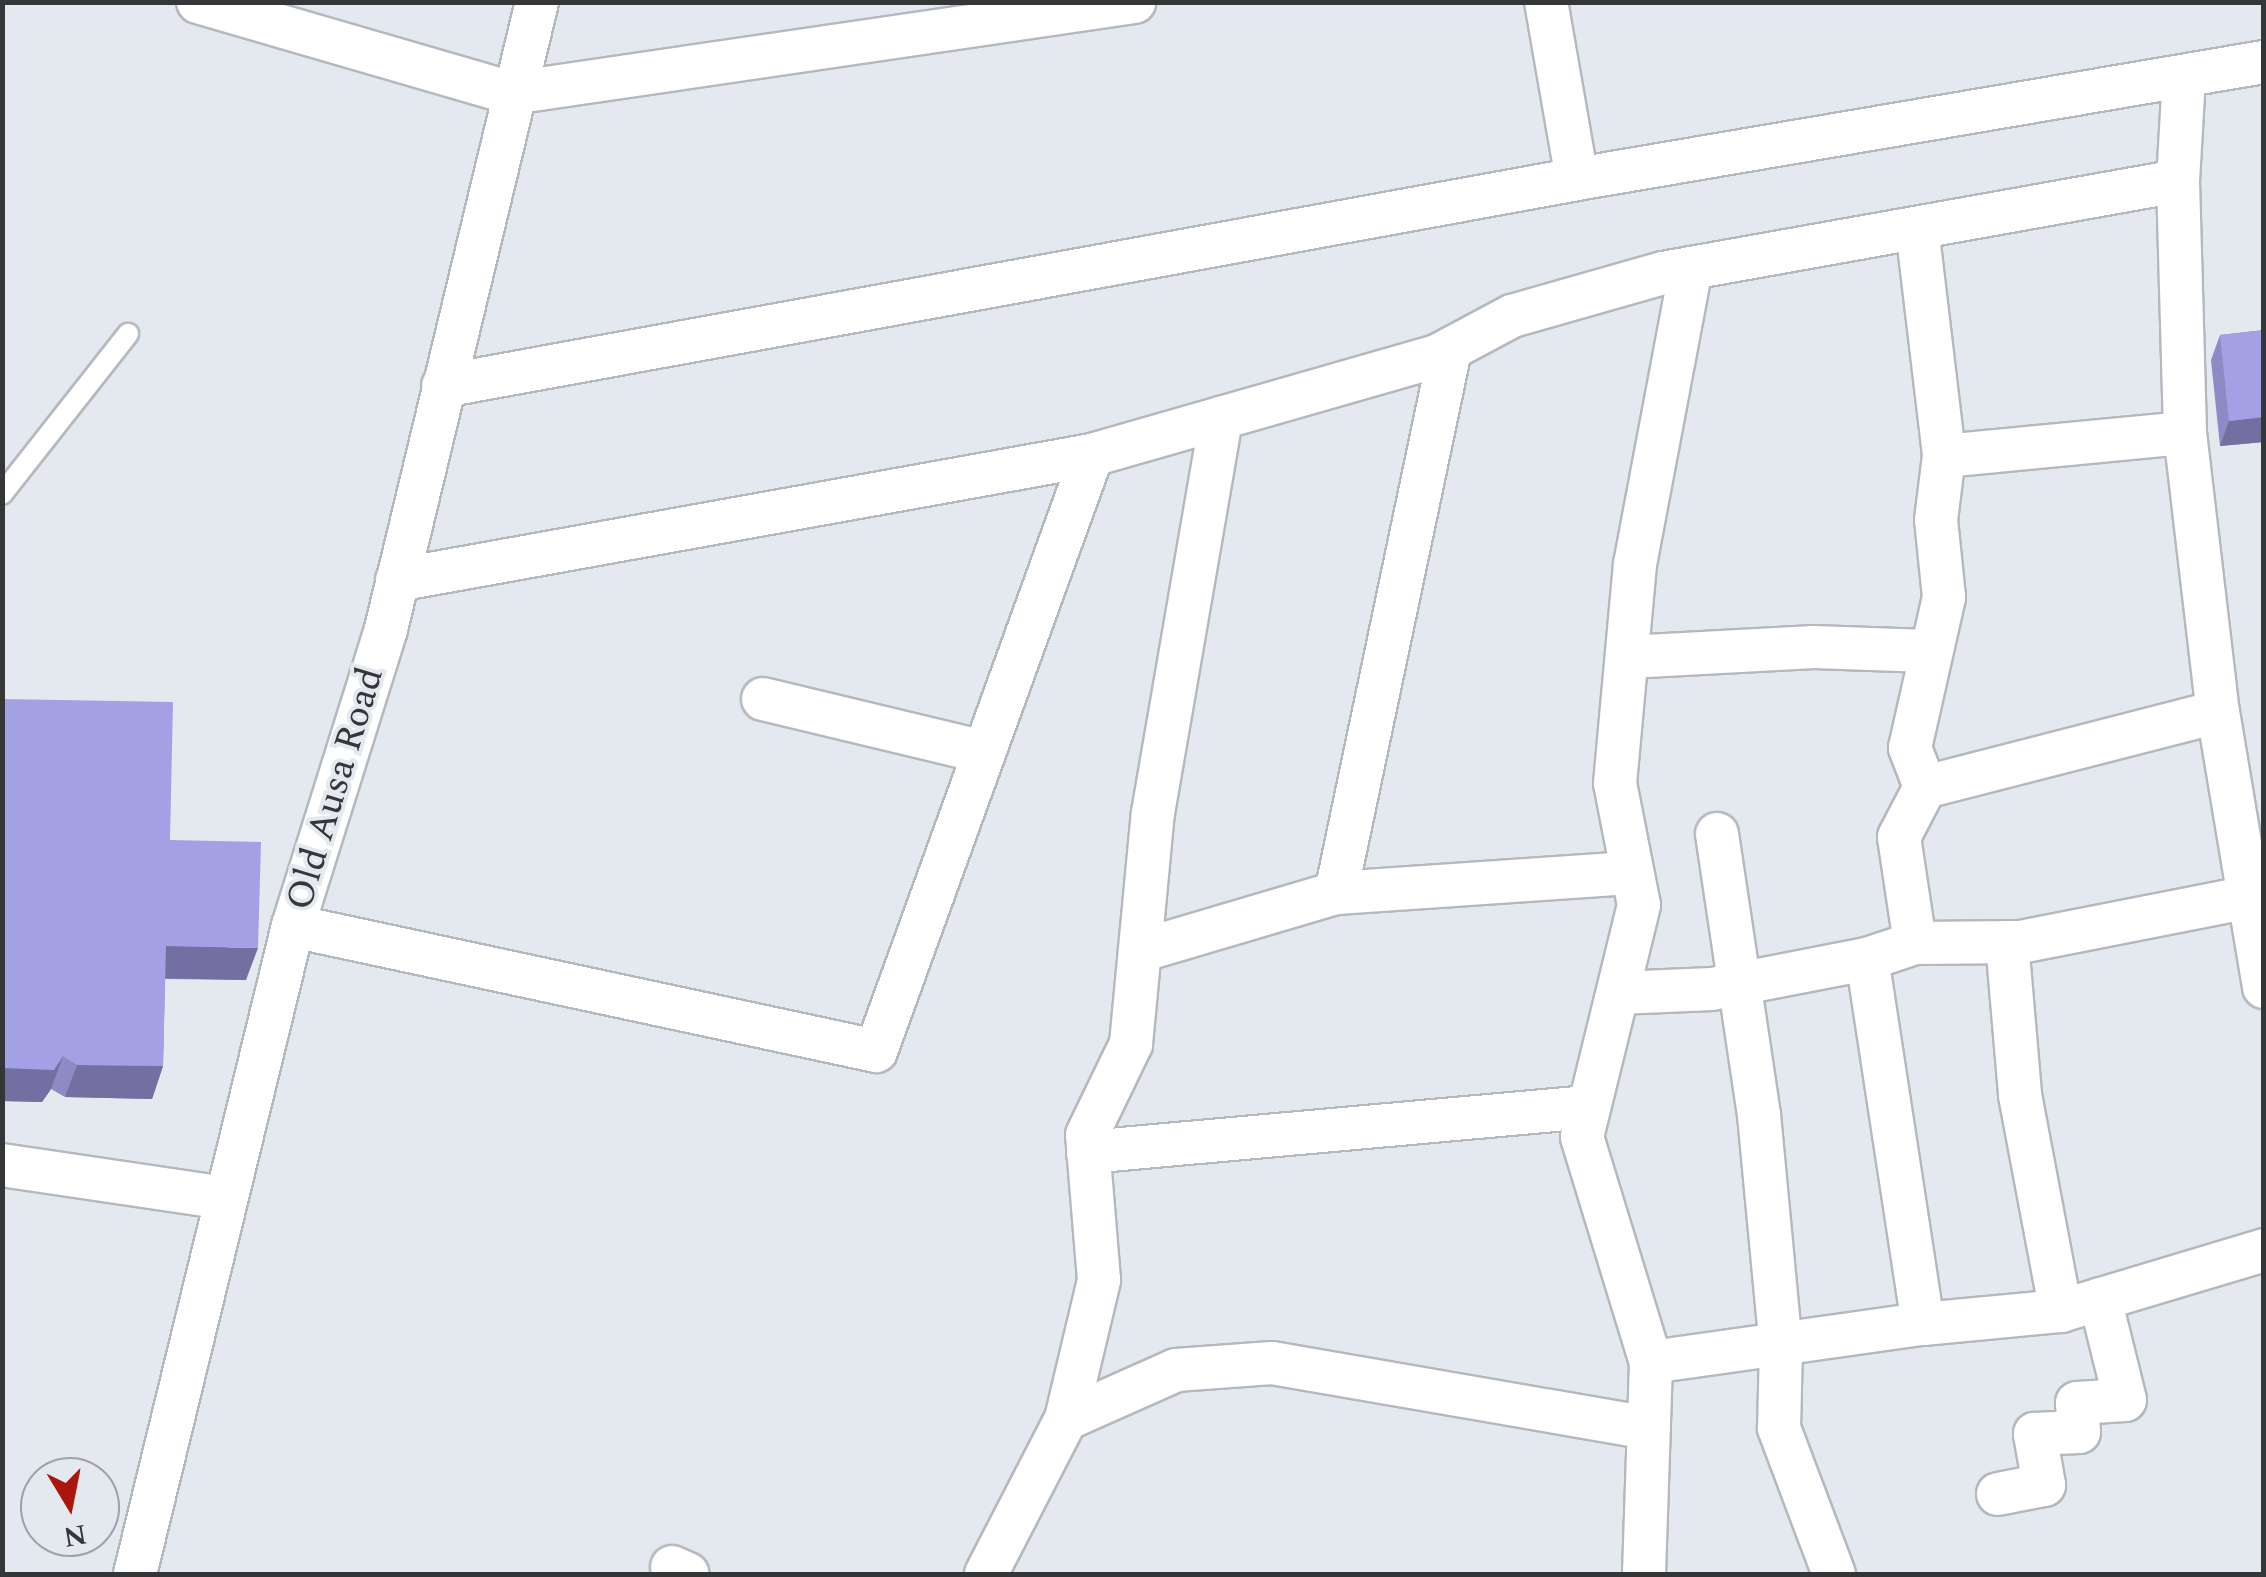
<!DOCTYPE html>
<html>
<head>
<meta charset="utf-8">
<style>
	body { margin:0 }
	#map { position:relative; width:2266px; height:1577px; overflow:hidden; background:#e4e8ef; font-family:Spectral,serif }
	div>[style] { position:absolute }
	.roads { filter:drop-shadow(2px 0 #b4b8bf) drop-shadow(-2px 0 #b4b8bf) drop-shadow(0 2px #b4b8bf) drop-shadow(0 -2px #b4b8bf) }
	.lane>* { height:20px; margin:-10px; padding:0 10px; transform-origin:10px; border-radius:10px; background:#fff }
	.street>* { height:42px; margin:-21px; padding:0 21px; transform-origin:21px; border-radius:21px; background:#fff }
	.wall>* { inset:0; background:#8d8ac6 }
	.shaded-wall>* { inset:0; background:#7370a1 }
	.building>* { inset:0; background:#a4a0e6 }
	span { translate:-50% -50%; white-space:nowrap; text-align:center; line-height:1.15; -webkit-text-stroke:8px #e4e8ef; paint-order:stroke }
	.street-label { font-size:38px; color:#343638 }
	.frame { position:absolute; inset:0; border:5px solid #343638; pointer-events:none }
	.north { position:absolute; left:20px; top:1457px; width:100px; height:100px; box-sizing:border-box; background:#e4e8ef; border:2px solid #9ea1a6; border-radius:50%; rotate:170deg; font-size:28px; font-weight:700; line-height:40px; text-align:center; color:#343638 }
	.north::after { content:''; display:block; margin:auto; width:35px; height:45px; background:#a8160c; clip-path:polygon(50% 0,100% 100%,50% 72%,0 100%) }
</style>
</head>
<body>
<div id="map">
	<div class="roads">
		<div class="lane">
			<i style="left:2px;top:494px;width:204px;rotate:-51.8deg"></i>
		</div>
		<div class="street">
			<i style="left:198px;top:2px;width:327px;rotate:16.2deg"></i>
			<i style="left:512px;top:93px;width:629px;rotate:-8.32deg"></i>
			<i style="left:1577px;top:179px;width:697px;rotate:-9.67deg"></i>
			<i style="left:2178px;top:181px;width:252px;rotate:88.4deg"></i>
			<i style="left:2185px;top:433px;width:281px;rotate:83.3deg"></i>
			<i style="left:2218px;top:712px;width:279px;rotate:80.5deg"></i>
			<i style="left:1917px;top:228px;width:230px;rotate:83.2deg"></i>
			<i style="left:1691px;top:268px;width:301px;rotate:100.7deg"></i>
			<i style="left:1635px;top:564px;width:220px;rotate:95.2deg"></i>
			<i style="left:1615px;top:783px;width:124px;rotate:78.9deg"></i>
			<i style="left:1639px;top:905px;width:239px;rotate:103.8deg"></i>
			<i style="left:1582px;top:1137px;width:235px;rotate:73deg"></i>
			<i style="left:1651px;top:1362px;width:275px;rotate:-8deg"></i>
			<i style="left:1923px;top:1324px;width:369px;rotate:-98.7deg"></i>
			<i style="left:443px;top:386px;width:1153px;rotate:-10.34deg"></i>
			<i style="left:1577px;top:179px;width:180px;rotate:-99.9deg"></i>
			<i style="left:397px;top:580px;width:706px;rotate:-10.2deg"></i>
			<i style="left:1092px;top:455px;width:359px;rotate:-16deg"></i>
			<i style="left:1437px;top:356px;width:85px;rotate:-28.1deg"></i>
			<i style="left:1512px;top:316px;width:157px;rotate:-15.9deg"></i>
			<i style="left:1663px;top:273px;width:523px;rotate:-10.13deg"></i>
			<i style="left:2178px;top:181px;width:104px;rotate:-86.7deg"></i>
			<i style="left:1628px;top:657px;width:186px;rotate:-3.1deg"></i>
			<i style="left:1814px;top:647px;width:114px;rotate:2deg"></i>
			<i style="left:763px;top:699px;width:227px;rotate:13.5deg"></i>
			<i style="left:1925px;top:787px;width:302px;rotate:-14.4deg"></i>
			<i style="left:1717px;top:834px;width:284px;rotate:81.5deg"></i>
			<i style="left:1759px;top:1115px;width:233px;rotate:84.6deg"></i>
			<i style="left:1781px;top:1347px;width:81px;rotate:91.4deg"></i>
			<i style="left:1779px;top:1428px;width:156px;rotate:69.4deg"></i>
			<i style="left:1336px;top:893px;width:555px;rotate:-78.14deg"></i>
			<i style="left:293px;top:926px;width:596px;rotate:12.1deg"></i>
			<i style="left:876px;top:1051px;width:634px;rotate:-70.08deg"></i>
			<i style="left:2007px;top:942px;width:154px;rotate:85.1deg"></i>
			<i style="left:2020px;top:1095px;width:220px;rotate:79.3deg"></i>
			<i style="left:2061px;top:1311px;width:212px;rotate:-16.7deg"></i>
			<i style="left:1915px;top:943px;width:107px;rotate:-98.6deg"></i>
			<i style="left:1899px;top:837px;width:56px;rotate:-62.5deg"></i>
			<i style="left:1925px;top:787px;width:42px;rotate:-111deg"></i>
			<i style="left:1910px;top:748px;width:155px;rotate:-77.3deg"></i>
			<i style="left:1944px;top:597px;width:77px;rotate:-95.9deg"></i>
			<i style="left:1936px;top:520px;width:64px;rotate:-82.9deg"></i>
			<i style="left:1944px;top:456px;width:242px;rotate:-5.5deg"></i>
			<i style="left:1140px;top:951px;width:204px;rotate:-16.5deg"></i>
			<i style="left:1336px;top:893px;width:295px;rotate:-3.9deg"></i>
			<i style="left:1618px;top:993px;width:94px;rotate:-2.4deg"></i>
			<i style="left:1712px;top:989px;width:158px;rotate:-11deg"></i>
			<i style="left:1867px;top:959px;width:51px;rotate:-18.4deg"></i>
			<i style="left:1915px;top:943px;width:105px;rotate:-0.5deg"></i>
			<i style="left:2020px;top:942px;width:233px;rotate:-11.1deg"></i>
			<i style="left:1088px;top:1152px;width:502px;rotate:-5.14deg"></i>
			<i style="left:2px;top:1165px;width:225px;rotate:8.4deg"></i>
			<i style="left:1923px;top:1324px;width:139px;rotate:-5.4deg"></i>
			<i style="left:1066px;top:1419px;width:120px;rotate:-24deg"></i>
			<i style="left:1176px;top:1370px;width:96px;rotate:-4.2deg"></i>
			<i style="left:1272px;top:1363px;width:382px;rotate:9.8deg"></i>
			<i style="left:1998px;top:1494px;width:47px;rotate:-11.1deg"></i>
			<i style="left:2044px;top:1485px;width:52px;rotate:-100deg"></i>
			<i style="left:2035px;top:1434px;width:44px;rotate:-2.6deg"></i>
			<i style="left:2079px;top:1432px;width:29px;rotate:-94deg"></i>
			<i style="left:2077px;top:1403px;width:48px;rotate:-3.6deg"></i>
			<i style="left:2125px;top:1400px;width:104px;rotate:-103.9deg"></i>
			<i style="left:672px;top:1567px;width:17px;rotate:24deg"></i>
			<i style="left:135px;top:1574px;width:667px;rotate:-76.3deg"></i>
			<i style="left:293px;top:926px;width:311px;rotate:-72.6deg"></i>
			<i style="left:386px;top:629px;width:645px;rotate:-76.46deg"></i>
			<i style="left:986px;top:1574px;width:174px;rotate:-62.7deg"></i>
			<i style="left:1066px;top:1419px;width:143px;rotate:-76.6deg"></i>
			<i style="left:1099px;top:1280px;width:145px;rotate:-94.7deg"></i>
			<i style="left:1087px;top:1135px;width:101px;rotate:-64.2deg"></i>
			<i style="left:1131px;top:1044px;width:232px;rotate:-84.6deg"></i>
			<i style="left:1153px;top:813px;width:401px;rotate:-80.2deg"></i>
			<i style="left:1644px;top:1574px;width:212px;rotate:-88.1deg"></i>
		</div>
	</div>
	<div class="wall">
		<i style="clip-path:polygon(2264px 330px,2264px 442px,2220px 446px,2211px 360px,2220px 335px)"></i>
		<i style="clip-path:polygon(170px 840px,246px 980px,165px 979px,163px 1066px,152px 1099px,65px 1097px,51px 1089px,42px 1102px,2px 1101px)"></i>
	</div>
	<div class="shaded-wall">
		<i style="clip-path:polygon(2264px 417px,2264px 442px,2220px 446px,2229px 421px)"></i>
		<i style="clip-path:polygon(166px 946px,258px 948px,246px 980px,154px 978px)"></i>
		<i style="clip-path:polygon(63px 1056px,51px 1089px,42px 1102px,2px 1101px,2px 1068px)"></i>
		<i style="clip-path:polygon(77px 1065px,163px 1066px,152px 1099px,65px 1097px)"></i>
	</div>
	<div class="building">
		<i style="clip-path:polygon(2264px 330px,2264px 417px,2229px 421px,2220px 335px)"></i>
		<i style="clip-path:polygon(2px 699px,173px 702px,170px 840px,261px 842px,258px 948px,166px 946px,163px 1066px,77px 1065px,63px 1056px,54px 1070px,2px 1068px)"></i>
	</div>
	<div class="street-label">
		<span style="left:336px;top:789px;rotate:-73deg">Old Ausa Road</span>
	</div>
	<div class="frame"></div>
	<div class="north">N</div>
</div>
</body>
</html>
